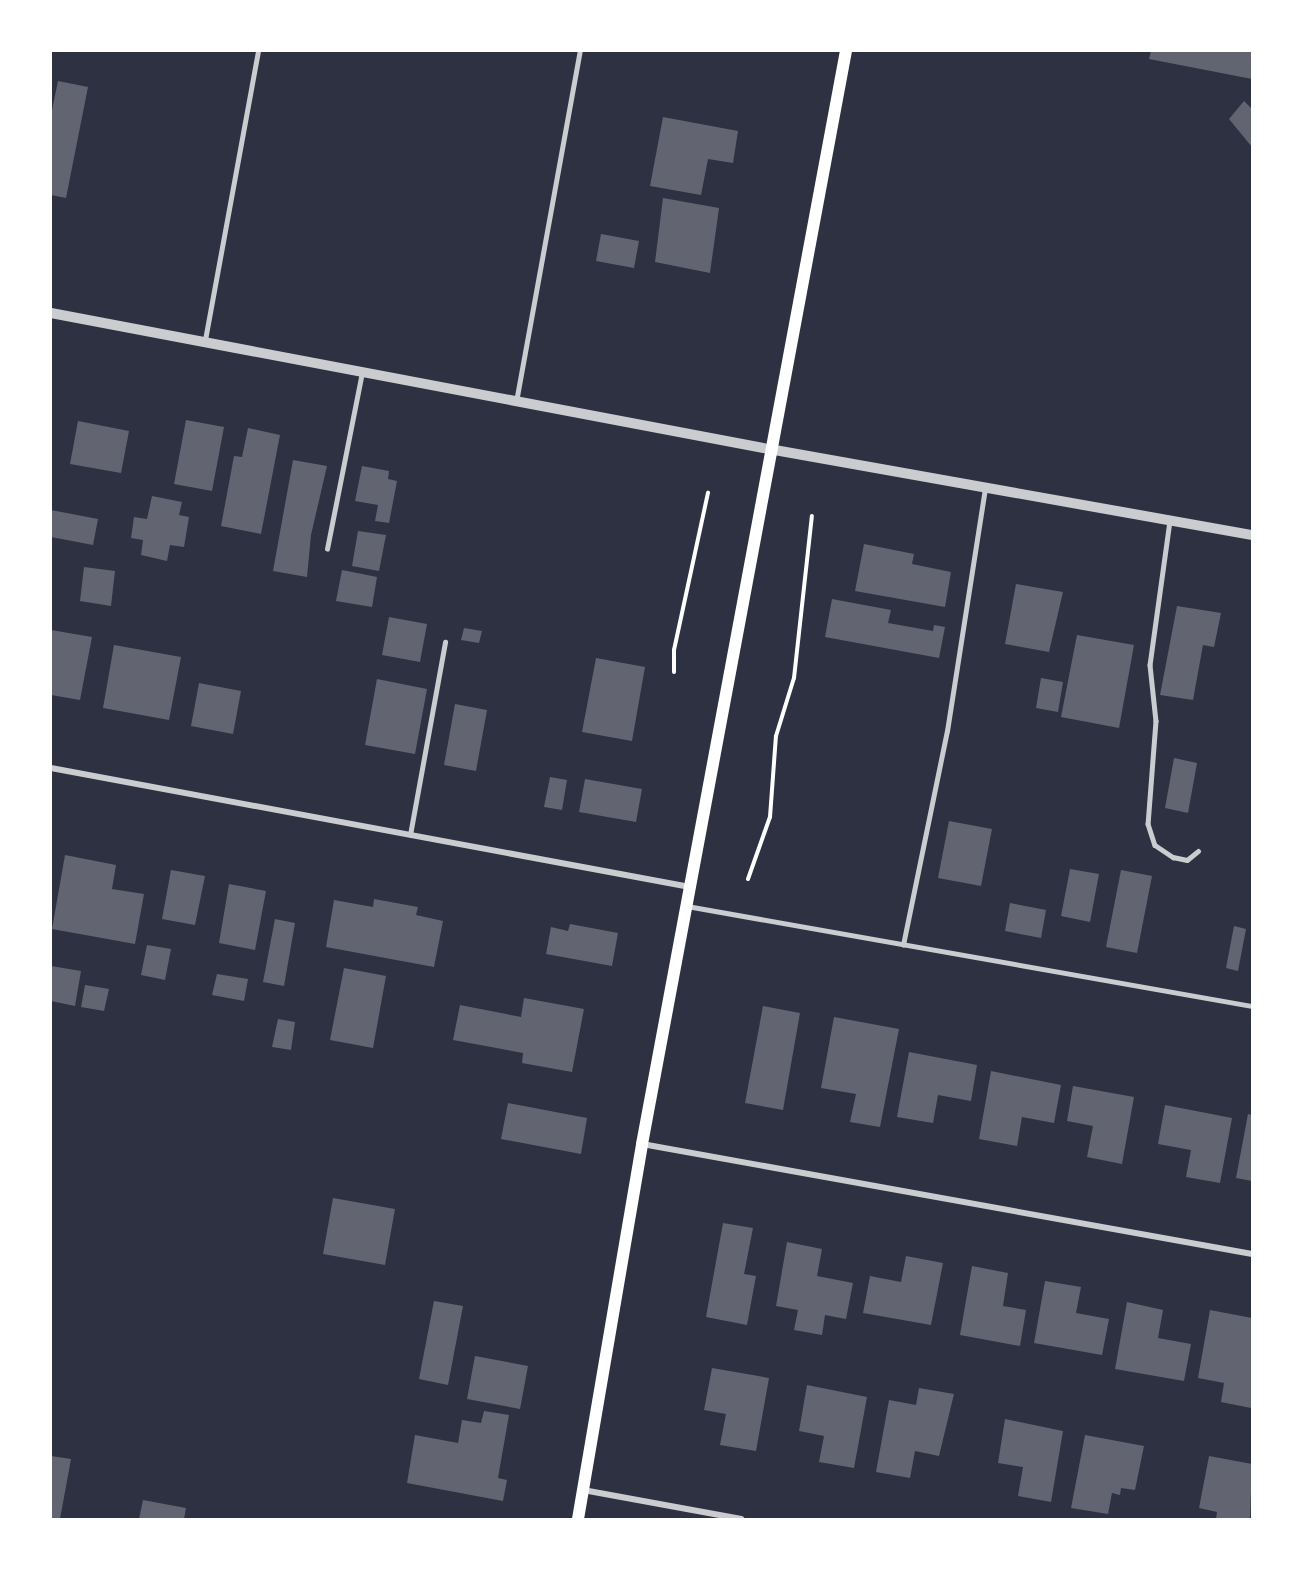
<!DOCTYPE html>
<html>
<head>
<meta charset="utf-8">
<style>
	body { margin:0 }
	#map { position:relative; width:1303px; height:1570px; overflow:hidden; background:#2d3142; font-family:Commissioner,sans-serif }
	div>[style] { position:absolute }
	.building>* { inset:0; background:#626471 }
	.path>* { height:4px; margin:-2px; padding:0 2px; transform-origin:2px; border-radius:2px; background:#fff }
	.service>* { height:4.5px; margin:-2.25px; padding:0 2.25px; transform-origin:2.25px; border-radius:2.25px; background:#caccd0 }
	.minor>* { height:6px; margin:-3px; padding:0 3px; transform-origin:3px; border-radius:3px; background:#caccd0 }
	.tertiary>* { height:10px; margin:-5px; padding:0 5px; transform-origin:5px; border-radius:5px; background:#caccd0 }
	.secondary>* { height:12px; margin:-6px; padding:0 6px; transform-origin:6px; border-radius:6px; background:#fff }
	span { translate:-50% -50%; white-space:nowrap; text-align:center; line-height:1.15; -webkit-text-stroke:6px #fff; paint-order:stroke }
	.frame { position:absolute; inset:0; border:52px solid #fff; pointer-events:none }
</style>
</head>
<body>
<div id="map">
	<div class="building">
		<i style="clip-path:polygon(1151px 51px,1252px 51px,1252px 79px,1149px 59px)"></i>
		<i style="clip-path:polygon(58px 81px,88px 87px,66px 198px,51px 195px,51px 115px)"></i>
		<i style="clip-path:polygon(1244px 101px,1252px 109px,1252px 147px,1229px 119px)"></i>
		<i style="clip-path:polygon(663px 117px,738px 131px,733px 163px,708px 159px,701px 195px,650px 186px)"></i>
		<i style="clip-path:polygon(663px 198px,719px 208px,710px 273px,655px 262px)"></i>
		<i style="clip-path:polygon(601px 234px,639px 241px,634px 268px,596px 261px)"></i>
		<i style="clip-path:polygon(186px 420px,224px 427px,212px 491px,174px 484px)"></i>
		<i style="clip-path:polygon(78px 421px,129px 431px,121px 473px,70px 464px)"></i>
		<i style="clip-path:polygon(248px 428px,280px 435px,261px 534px,221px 526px,234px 456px,242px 457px)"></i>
		<i style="clip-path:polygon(293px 460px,327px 466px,311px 535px,307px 577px,273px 571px)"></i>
		<i style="clip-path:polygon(362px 466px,389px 471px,388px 479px,397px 481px,389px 523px,375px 521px,378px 505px,355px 501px)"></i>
		<i style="clip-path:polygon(152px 496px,182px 502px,179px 515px,189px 517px,184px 547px,170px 545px,167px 561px,141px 555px,143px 540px,131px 538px,134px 517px,147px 519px)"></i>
		<i style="clip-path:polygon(51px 510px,98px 519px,93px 545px,51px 537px)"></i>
		<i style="clip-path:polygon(358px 531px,386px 535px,379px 571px,352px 566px)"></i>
		<i style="clip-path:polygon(864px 544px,914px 554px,912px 564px,951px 572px,945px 607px,855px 591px)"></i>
		<i style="clip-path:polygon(84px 567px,115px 571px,111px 606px,80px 601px)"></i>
		<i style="clip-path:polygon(342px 570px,377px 577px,372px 607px,336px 601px)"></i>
		<i style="clip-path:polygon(1016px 584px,1063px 592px,1049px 652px,1005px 644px)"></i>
		<i style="clip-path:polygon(832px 599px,891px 610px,888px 623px,933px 631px,934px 625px,945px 627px,939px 658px,825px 637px)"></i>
		<i style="clip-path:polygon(1177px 606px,1221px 613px,1214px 647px,1203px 645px,1193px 700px,1160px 695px)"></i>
		<i style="clip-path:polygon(389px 617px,427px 624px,420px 662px,382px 655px)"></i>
		<i style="clip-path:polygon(464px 628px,482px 631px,479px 643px,461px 640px)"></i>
		<i style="clip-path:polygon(51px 630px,92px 637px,80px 700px,51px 695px)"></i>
		<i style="clip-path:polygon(1077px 635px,1134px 645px,1119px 728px,1061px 717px)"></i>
		<i style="clip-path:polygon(114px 645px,181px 657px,169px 720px,103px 708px)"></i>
		<i style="clip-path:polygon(596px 658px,645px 667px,632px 741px,582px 732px)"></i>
		<i style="clip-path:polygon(1041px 678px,1063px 682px,1058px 712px,1036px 708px)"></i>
		<i style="clip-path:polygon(377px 679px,427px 689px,415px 754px,365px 745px)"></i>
		<i style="clip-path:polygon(199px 683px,241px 691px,233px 734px,191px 726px)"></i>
		<i style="clip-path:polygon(455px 704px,487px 710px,476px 771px,444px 765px)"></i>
		<i style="clip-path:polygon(1174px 758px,1197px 763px,1188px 813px,1165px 808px)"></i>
		<i style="clip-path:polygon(550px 777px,567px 780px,562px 810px,544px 807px)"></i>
		<i style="clip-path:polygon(585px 779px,642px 789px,636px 822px,579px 812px)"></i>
		<i style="clip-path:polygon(949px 821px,992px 829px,981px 886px,938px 878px)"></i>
		<i style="clip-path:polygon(65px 855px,116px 865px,112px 889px,144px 894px,135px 944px,52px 929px)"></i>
		<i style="clip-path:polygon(1070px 869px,1099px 874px,1090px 922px,1061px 916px)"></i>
		<i style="clip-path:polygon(171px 870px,205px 876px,195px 925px,162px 919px)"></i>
		<i style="clip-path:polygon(1121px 870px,1152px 876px,1137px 953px,1106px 947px)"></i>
		<i style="clip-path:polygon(229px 884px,266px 891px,255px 950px,219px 943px)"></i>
		<i style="clip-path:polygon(374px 899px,418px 907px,416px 915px,443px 921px,434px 967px,326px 947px,334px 900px,373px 907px)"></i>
		<i style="clip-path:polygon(1010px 903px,1046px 910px,1041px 938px,1005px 931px)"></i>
		<i style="clip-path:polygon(275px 919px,295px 923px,284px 986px,263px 982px)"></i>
		<i style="clip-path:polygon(570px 924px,618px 933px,612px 966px,546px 954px,551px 927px,568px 931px)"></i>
		<i style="clip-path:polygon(1234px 926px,1246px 929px,1238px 971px,1226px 968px)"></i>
		<i style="clip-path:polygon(147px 945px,171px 949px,165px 980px,141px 975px)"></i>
		<i style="clip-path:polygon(51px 966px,81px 971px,75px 1006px,51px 1001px)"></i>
		<i style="clip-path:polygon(344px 968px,386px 976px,373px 1048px,330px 1040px)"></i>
		<i style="clip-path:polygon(217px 974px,248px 979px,244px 1001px,212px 995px)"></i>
		<i style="clip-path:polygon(85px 985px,109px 989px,104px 1011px,81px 1007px)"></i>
		<i style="clip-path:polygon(524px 998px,584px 1009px,572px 1072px,522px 1063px,523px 1053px,453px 1040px,460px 1005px,521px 1017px)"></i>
		<i style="clip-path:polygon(763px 1006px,800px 1013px,783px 1110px,745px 1103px)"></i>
		<i style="clip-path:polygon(834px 1017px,899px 1029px,880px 1127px,850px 1122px,856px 1094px,821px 1088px)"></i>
		<i style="clip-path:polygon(278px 1019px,295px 1022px,291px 1050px,272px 1047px)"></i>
		<i style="clip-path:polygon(909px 1052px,977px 1065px,971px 1101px,938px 1095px,933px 1123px,897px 1117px)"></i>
		<i style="clip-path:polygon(991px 1071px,1061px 1085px,1054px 1123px,1022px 1117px,1017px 1146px,979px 1139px)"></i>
		<i style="clip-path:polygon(1073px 1086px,1134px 1097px,1122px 1164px,1087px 1157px,1093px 1126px,1067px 1121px)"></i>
		<i style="clip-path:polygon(508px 1103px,587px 1118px,581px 1154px,501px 1139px)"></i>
		<i style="clip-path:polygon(1165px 1105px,1232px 1118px,1220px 1183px,1186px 1177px,1191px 1150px,1158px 1144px)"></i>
		<i style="clip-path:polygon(1248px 1114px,1252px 1115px,1252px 1181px,1236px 1178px)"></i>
		<i style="clip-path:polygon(333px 1198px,395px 1209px,385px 1265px,323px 1254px)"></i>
		<i style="clip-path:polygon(723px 1223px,753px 1228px,744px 1274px,756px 1276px,747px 1325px,706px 1317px)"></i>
		<i style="clip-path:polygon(787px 1242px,822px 1249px,817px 1276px,853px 1283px,846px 1319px,825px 1315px,822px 1335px,794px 1330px,798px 1310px,776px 1306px)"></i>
		<i style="clip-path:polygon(906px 1256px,943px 1263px,931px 1325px,863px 1313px,870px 1276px,901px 1282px)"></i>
		<i style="clip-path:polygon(972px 1266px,1008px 1273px,1003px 1306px,1026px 1310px,1020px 1346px,960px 1335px)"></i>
		<i style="clip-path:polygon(1045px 1281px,1081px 1287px,1076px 1313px,1109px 1319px,1102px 1355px,1034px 1343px)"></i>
		<i style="clip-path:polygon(434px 1301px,463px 1306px,448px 1385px,419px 1379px)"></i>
		<i style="clip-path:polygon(1127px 1302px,1163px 1310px,1158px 1338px,1191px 1344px,1184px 1381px,1115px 1369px)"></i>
		<i style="clip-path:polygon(1210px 1310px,1252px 1318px,1251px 1408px,1221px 1402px,1224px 1383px,1198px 1378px)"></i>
		<i style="clip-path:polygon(475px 1356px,528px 1366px,520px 1409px,467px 1399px)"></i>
		<i style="clip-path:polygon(712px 1368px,769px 1378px,756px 1451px,720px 1445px,726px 1414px,704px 1410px)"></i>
		<i style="clip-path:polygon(807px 1385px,867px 1397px,854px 1468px,819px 1462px,824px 1436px,799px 1431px)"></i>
		<i style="clip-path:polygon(919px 1388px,954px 1394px,939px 1456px,915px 1451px,910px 1478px,876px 1472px,889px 1400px,916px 1405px)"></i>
		<i style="clip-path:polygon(484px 1411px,509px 1415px,498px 1478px,507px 1480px,503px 1501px,407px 1483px,415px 1435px,458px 1443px,462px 1420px,481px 1423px)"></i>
		<i style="clip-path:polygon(1005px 1419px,1063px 1431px,1051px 1502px,1018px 1496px,1023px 1467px,998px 1463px)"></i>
		<i style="clip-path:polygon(1085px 1435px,1144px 1446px,1135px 1490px,1121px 1488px,1120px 1495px,1112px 1493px,1108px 1514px,1071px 1508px)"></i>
		<i style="clip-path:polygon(51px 1456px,71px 1459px,60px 1519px,51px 1519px)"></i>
		<i style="clip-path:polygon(1209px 1456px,1252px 1464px,1250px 1519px,1216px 1519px,1217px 1512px,1199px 1508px)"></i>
		<i style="clip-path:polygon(143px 1500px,186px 1508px,184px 1519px,139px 1519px)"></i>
	</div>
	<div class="path">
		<i style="left:674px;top:672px;width:22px;rotate:-90deg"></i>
		<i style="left:674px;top:650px;width:161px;rotate:-77.8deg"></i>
		<i style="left:748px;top:879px;width:66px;rotate:-70.5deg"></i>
		<i style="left:770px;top:817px;width:81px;rotate:-85.8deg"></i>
		<i style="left:776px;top:736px;width:61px;rotate:-72.8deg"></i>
		<i style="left:794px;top:678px;width:163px;rotate:-83.7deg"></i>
	</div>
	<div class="service">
		<i style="left:205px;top:340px;width:294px;rotate:-79.6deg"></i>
		<i style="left:516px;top:402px;width:357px;rotate:-79.7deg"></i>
		<i style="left:1170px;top:521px;width:145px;rotate:97.9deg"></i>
		<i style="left:1150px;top:665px;width:56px;rotate:83.9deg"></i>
		<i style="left:1156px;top:721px;width:103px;rotate:94.4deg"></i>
		<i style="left:1148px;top:824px;width:22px;rotate:72deg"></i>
		<i style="left:1155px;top:845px;width:22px;rotate:34deg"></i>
		<i style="left:1173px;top:857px;width:14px;rotate:12deg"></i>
		<i style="left:1187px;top:860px;width:14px;rotate:-39deg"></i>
		<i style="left:327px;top:549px;width:180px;rotate:-78.8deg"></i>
		<i style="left:410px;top:835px;width:196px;rotate:-79.7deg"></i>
		<i style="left:687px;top:906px;width:574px;rotate:10.04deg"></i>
		<i style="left:903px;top:945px;width:218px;rotate:-78.4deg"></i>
		<i style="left:947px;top:731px;width:245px;rotate:-81.1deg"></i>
	</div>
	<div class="minor">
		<i style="left:51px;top:768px;width:650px;rotate:10.55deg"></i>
		<i style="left:642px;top:1144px;width:620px;rotate:10.22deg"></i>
		<i style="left:583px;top:1490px;width:161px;rotate:10.4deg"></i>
	</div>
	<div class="tertiary">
		<i style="left:51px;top:313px;width:731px;rotate:10.73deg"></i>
		<i style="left:769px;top:449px;width:491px;rotate:10.1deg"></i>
	</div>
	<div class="secondary">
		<i style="left:578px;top:1519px;width:380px;rotate:-80.3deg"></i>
		<i style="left:642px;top:1144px;width:1112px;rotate:-79.43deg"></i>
	</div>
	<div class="frame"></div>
</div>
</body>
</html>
